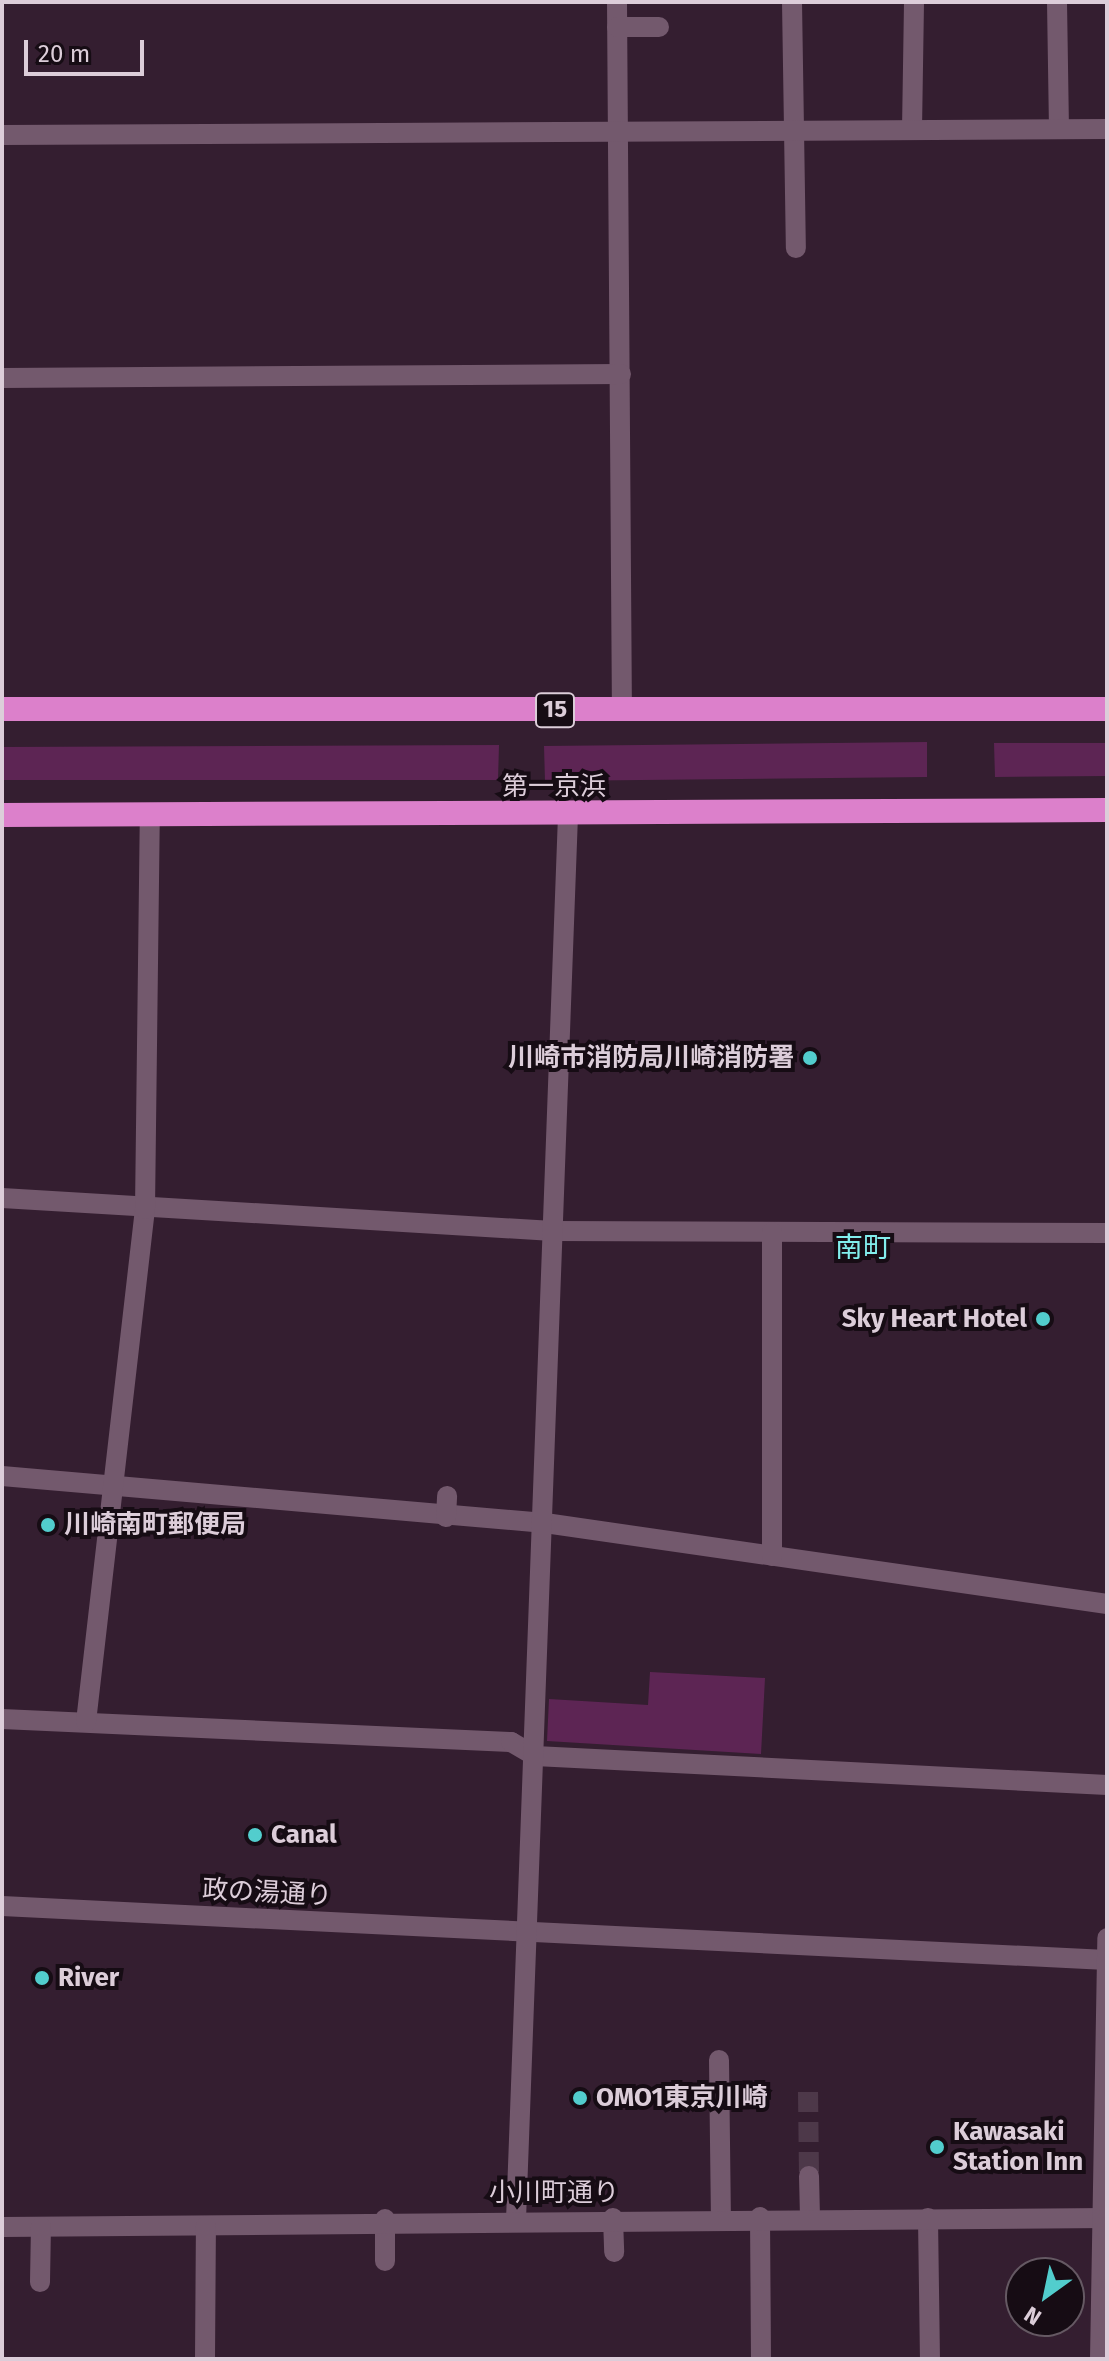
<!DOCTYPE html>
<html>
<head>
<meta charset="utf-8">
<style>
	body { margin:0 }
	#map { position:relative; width:1109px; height:2361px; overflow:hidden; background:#341e30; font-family:"Fira Sans","Noto Sans JP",sans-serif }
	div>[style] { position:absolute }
	.green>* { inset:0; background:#5d2554 }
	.minor-tunnel>* { height:20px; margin-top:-10px; transform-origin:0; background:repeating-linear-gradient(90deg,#4d3849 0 20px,transparent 0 30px) }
	.minor>* { height:20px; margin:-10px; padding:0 10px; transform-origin:10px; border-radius:10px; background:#73596d }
	.highway>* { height:24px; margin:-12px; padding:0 12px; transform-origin:12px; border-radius:12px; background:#dc80cb }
	.dots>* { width:22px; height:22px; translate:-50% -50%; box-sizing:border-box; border:4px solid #160c14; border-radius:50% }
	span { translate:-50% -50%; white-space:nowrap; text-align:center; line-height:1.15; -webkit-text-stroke:8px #160c14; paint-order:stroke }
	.shield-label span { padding:2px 6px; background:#160c14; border:2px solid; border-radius:6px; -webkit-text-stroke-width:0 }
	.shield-label { font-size:24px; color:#dccdd9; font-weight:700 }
	.street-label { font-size:26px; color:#dccdd9 }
	.poi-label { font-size:26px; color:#dccdd9; font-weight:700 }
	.right { translate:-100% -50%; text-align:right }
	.left { translate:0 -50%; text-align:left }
	.neighbourhood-label { font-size:28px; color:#82eeed }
	.frame { position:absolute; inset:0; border:4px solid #dccdd9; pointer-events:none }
	.north { position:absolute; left:1005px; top:2257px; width:80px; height:80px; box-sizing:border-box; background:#160c14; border:2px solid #655963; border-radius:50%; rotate:213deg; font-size:22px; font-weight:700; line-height:32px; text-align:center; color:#dccdd9 }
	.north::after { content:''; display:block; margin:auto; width:28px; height:36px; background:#52cdcd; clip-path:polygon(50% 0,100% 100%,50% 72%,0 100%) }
	.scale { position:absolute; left:24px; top:40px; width:120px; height:36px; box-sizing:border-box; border:4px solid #dccdd9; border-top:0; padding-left:10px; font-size:24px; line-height:28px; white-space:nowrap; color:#dccdd9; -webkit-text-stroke:6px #160c14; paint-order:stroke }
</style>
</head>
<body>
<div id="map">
	<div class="green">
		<i style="clip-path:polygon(927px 742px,927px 777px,545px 781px,544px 746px)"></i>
		<i style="clip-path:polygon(994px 743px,1107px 743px,1107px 776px,995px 777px)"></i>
		<i style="clip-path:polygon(499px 745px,498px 780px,2px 780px,2px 747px)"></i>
		<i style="clip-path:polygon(650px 1672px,765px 1678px,761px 1754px,547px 1741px,549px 1699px,648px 1705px)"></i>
	</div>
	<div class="minor-tunnel">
		<i style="left:808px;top:2092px;width:84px;rotate:89.3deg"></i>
	</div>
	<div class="minor">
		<i style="left:617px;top:2px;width:709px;rotate:89.6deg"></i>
		<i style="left:792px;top:2px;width:246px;rotate:89.1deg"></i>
		<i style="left:1057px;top:2px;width:127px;rotate:89.1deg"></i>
		<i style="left:617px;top:27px;width:42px"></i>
		<i style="left:912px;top:130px;width:128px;rotate:-89.1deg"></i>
		<i style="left:2px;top:135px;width:1105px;rotate:-0.31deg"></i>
		<i style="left:2px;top:378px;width:619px;rotate:-0.37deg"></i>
		<i style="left:2px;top:1198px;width:552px;rotate:3.43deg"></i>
		<i style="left:553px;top:1231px;width:554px;rotate:0.21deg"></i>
		<i style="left:2px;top:1476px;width:545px;rotate:4.95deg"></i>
		<i style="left:545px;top:1523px;width:568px;rotate:8.2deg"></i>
		<i style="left:446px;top:1517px;width:21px;rotate:-87deg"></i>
		<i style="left:772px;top:1556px;width:324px;rotate:-90deg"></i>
		<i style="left:2px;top:1719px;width:510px;rotate:2.59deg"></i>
		<i style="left:511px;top:1742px;width:28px;rotate:30deg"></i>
		<i style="left:535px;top:1756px;width:573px;rotate:2.9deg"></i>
		<i style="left:86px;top:1722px;width:516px;rotate:-83.44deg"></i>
		<i style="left:145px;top:1209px;width:394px;rotate:-89.3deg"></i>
		<i style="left:2px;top:1906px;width:1106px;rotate:2.8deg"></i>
		<i style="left:719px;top:2060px;width:158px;rotate:89.3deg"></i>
		<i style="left:809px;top:2176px;width:41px;rotate:88.6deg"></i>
		<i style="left:760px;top:2217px;width:142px;rotate:89.6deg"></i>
		<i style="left:613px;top:2218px;width:34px;rotate:88deg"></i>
		<i style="left:928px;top:2218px;width:141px;rotate:89.2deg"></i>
		<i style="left:385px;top:2219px;width:42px;rotate:90deg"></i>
		<i style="left:516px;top:2220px;width:1406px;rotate:-87.88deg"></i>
		<i style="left:2px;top:2227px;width:1105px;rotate:-0.47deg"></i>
		<i style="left:40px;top:2282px;width:55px;rotate:-89deg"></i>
		<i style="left:205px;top:2359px;width:133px;rotate:-89.6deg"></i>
		<i style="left:1100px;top:2359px;width:421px;rotate:-89deg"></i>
	</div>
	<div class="highway">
		<i style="left:2px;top:709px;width:1105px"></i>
		<i style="left:2px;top:815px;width:1105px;rotate:-0.26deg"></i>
	</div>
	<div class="dots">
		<i style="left:810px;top:1058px;background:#52cdcd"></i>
		<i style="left:1043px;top:1319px;background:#52cdcd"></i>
		<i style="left:48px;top:1525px;background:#52cdcd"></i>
		<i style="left:255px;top:1835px;background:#52cdcd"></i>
		<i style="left:42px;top:1978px;background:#52cdcd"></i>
		<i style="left:580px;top:2098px;background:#52cdcd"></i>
		<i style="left:937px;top:2147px;background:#52cdcd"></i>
	</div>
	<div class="shield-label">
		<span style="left:555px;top:710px">15</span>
	</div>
	<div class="street-label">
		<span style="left:554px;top:787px">第一京浜</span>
		<span style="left:267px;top:1893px;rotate:3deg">政の湯通り</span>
		<span style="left:554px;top:2193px">小川町通り</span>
	</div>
	<div class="poi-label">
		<span class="right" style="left:794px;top:1058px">川崎市消防局川崎消防署</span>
		<span class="right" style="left:1027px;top:1319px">Sky Heart Hotel</span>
		<span class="left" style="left:64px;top:1525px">川崎南町郵便局</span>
		<span class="left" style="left:271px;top:1835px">Canal</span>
		<span class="left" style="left:58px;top:1978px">River</span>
		<span class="left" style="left:596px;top:2098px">OMO1東京川崎</span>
		<span class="left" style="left:953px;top:2147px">Kawasaki<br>Station Inn</span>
	</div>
	<div class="neighbourhood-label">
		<span style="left:863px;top:1248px">南町</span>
	</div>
	<div class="frame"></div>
	<div class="north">N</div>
	<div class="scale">20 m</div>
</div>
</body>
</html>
